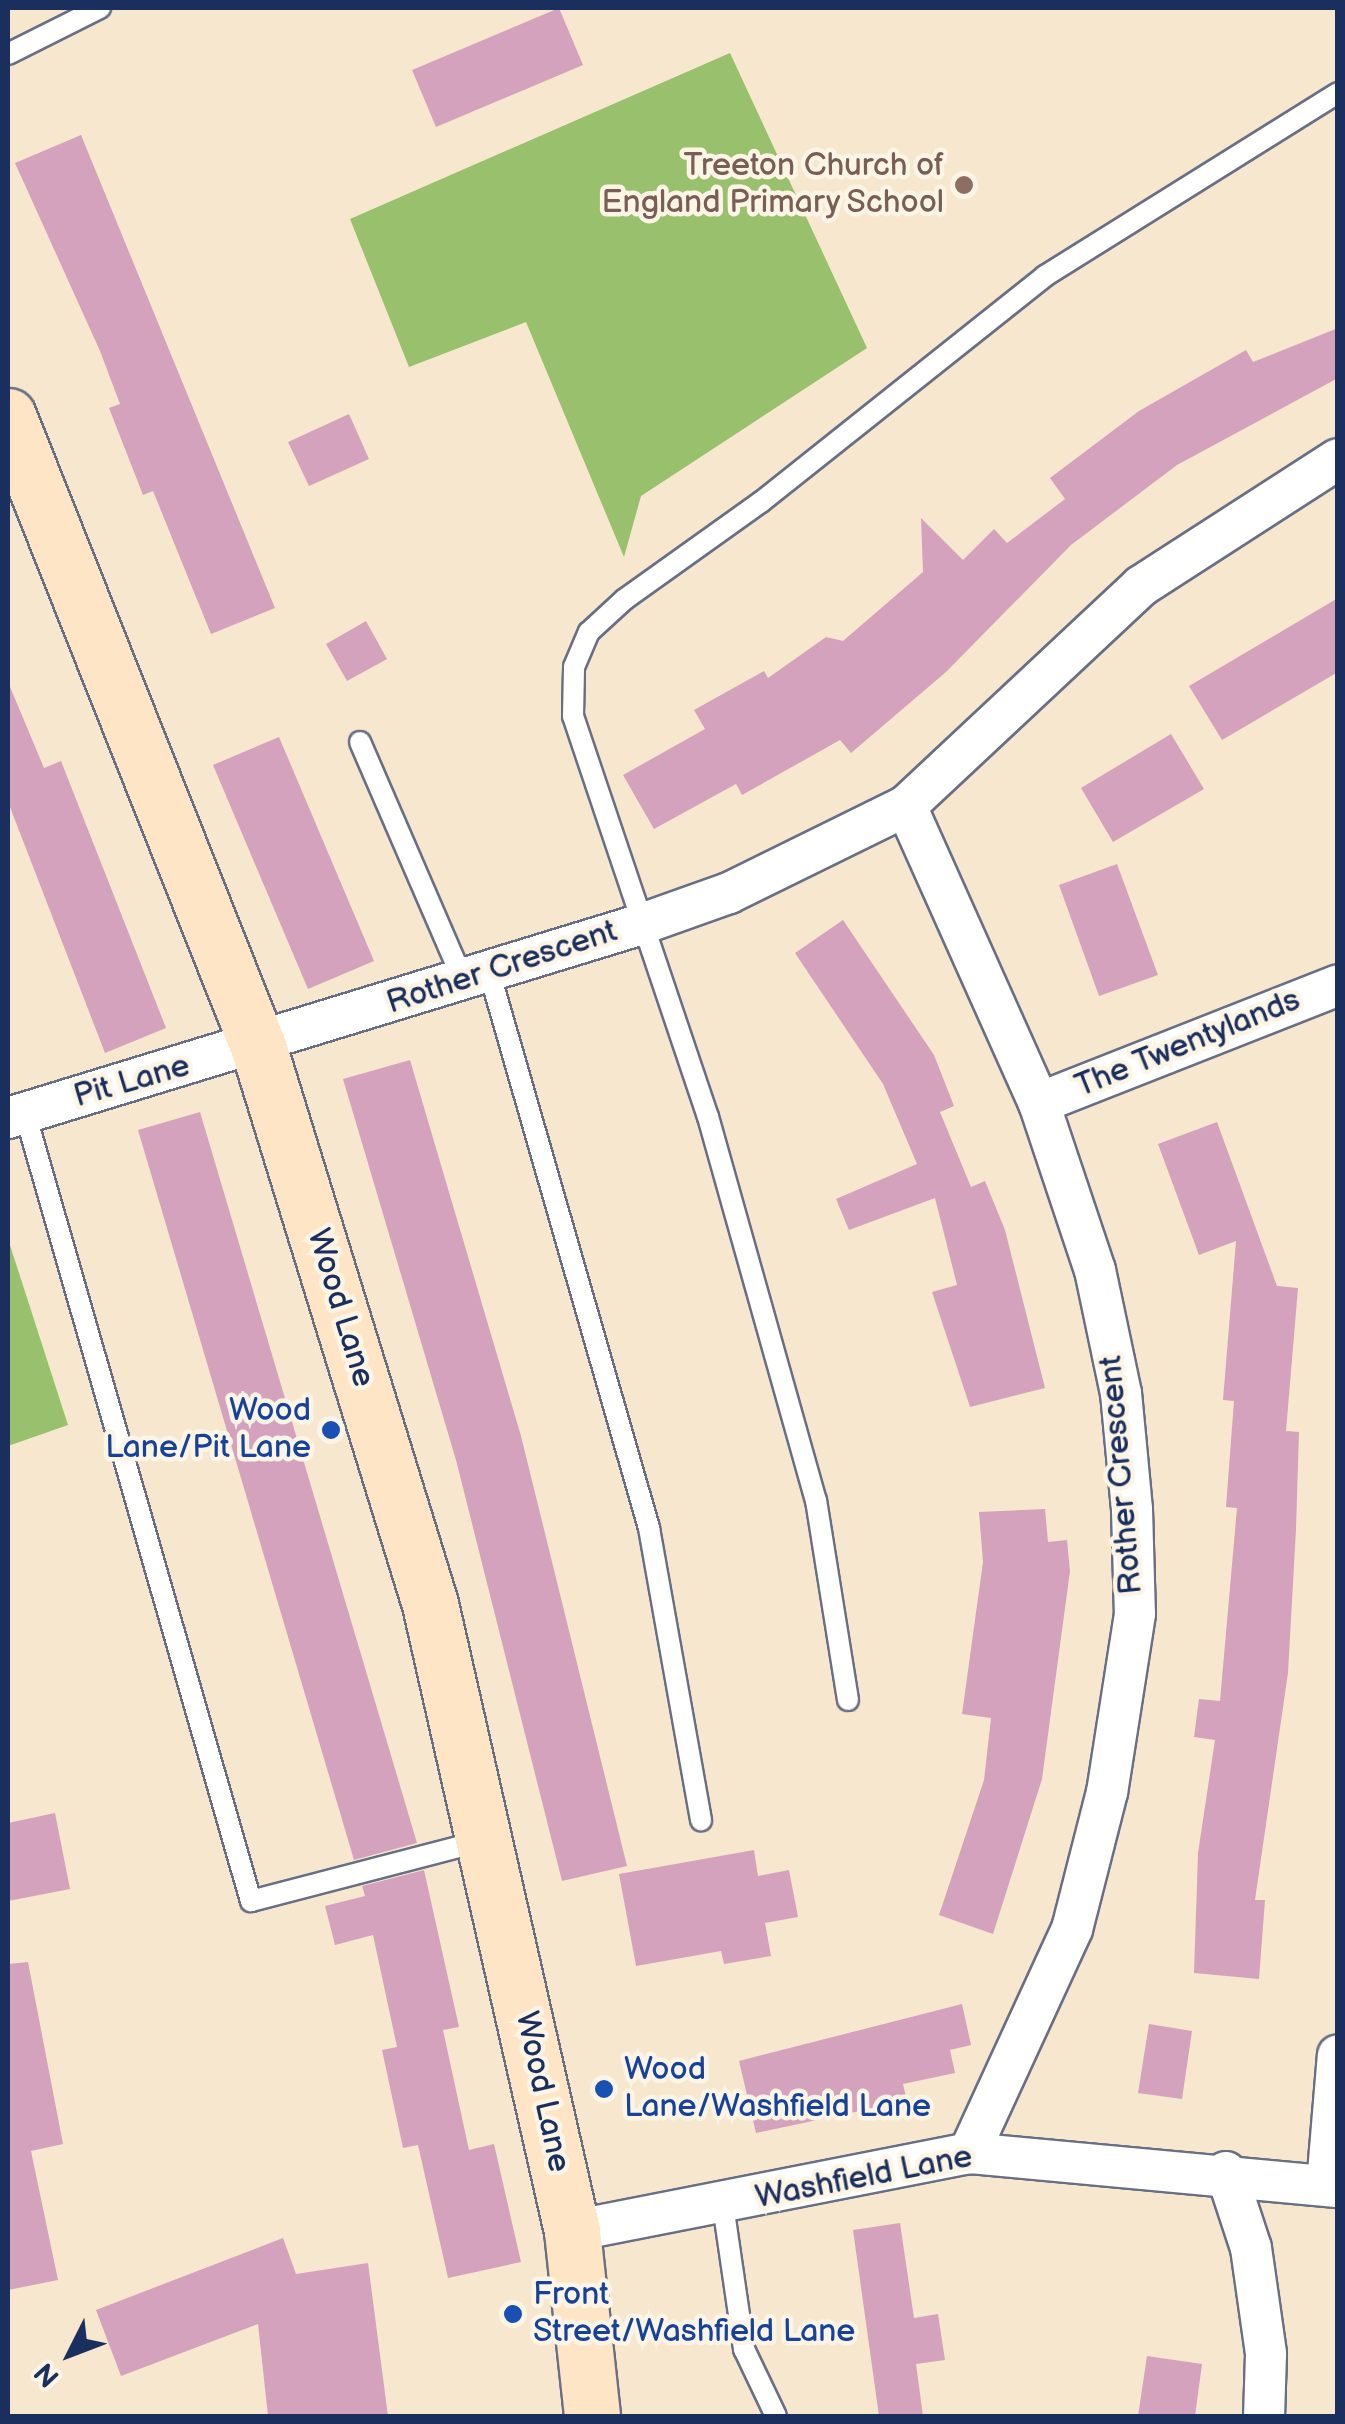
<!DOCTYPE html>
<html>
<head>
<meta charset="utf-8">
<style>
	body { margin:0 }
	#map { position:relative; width:1345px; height:2424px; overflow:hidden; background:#f6e7ce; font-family:"Balsamiq Sans",sans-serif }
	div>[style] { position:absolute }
	.green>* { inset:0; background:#99c06c }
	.building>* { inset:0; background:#d5a2bd }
	.roads { filter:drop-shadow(2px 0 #686f85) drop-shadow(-2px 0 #686f85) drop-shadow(0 2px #686f85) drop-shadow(0 -2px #686f85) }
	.lane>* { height:20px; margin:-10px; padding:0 10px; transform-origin:10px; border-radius:10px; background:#fff }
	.street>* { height:40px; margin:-20px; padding:0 20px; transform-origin:20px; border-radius:20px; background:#fff }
	.secondary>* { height:55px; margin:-27.5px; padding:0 27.5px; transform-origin:27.5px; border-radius:27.5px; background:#fde5c5 }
	.dots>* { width:28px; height:28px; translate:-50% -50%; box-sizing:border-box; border:5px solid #fcf5e5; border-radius:50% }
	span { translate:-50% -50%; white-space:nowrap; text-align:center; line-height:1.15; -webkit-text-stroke:9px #fcf5e5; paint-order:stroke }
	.education-label { font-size:32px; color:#785e54 }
	.right { translate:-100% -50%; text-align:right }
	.street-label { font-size:32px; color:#1b2f5e }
	.transit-label { font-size:32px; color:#164399 }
	.left { translate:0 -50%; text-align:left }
	.frame { position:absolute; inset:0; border:10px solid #1b2f5e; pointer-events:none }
	.north { position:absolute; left:20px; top:2304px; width:100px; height:100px; -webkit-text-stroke:8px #fcf5e5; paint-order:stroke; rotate:228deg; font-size:28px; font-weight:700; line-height:40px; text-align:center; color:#1b2f5e }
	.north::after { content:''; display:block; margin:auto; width:35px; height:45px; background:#1b2f5e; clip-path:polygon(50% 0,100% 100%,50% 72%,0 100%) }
</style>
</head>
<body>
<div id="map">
	<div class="green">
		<i style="clip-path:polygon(730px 53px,867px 348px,641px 496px,624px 557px,526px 322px,409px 367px,350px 219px)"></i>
		<i style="clip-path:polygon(8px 1239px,68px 1425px,8px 1446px)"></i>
	</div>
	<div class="building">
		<i style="clip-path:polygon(559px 8px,583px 65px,436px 127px,412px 70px)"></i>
		<i style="clip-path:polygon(81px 135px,275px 608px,211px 634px,153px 491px,143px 495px,109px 408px,120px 404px,100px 351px,15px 163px)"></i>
		<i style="clip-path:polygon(1338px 328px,1338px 378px,1177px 465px,1071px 545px,946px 672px,851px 753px,840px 740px,742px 795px,736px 784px,654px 829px,623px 775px,705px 729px,694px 710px,764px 671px,768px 678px,826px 637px,843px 641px,923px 572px,921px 518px,963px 560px,994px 529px,1007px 543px,1065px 499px,1050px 478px,1139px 411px,1246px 350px,1253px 362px)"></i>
		<i style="clip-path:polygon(349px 414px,369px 459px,309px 486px,288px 442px)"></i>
		<i style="clip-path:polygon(1338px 598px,1338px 672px,1222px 740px,1189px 686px)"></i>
		<i style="clip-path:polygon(366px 621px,387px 659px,347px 681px,326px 644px)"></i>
		<i style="clip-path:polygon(8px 682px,44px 768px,61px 761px,166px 1028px,105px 1053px,8px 802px)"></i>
		<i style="clip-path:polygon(1171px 734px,1204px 789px,1113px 842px,1081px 788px)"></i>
		<i style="clip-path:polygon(279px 737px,374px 961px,308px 989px,213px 765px)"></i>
		<i style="clip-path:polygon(1117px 864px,1158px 975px,1099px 996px,1059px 885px)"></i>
		<i style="clip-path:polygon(843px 920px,934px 1055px,954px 1106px,940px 1112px,971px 1187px,985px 1181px,1005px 1230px,1045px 1388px,970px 1407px,932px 1292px,957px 1285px,935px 1198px,849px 1230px,836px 1199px,917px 1164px,883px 1084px,795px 953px)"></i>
		<i style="clip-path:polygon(410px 1060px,521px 1436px,627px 1866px,562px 1881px,456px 1460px,343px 1079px)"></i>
		<i style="clip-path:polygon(200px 1112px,417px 1843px,354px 1860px,138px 1130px)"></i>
		<i style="clip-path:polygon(1217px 1122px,1277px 1286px,1298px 1288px,1286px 1431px,1299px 1432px,1296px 1529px,1288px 1673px,1255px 1900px,1265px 1900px,1259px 1979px,1194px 1973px,1198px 1853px,1215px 1740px,1194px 1737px,1199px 1699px,1220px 1701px,1237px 1508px,1226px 1507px,1234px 1401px,1223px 1400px,1236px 1241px,1199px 1255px,1158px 1144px)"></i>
		<i style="clip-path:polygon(1045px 1509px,1048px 1542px,1067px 1540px,1070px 1571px,1042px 1779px,993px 1934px,939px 1915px,984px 1780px,991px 1718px,962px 1714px,983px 1562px,979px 1512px)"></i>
		<i style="clip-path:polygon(55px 1813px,70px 1889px,8px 1901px,8px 1823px)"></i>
		<i style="clip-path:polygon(754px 1850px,758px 1876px,789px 1870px,798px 1917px,765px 1923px,771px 1956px,724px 1964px,721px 1951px,636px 1966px,619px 1874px)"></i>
		<i style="clip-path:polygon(424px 1870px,459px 2027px,443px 2030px,469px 2150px,494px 2144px,521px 2262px,448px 2278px,418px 2145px,403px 2148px,382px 2050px,397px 2047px,373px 1935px,335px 1945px,325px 1906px,365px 1896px,362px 1886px)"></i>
		<i style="clip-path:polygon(28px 1962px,63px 2144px,31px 2151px,58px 2280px,8px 2290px,8px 1964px)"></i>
		<i style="clip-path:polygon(962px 2004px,971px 2045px,950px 2050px,955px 2073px,903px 2084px,907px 2101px,756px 2133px,739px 2061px)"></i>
		<i style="clip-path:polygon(1149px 2024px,1192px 2031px,1182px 2099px,1138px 2093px)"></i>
		<i style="clip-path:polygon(900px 2223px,914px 2318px,938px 2314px,945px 2360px,916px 2364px,923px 2416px,879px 2416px,853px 2230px)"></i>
		<i style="clip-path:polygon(283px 2238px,296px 2274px,368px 2263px,388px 2416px,268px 2416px,258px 2324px,121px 2376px,96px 2310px)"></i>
		<i style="clip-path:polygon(1147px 2356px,1202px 2364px,1195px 2416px,1138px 2416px)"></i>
	</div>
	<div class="roads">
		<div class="lane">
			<i style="left:8px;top:54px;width:103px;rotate:-26.6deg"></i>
			<i style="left:360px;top:742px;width:259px;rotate:66.6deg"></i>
			<i style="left:489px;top:971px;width:580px;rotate:73.97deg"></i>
			<i style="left:649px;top:1528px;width:297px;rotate:79.9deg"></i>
			<i style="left:25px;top:1113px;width:820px;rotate:74deg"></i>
			<i style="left:251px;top:1901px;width:238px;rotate:-14.6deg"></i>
			<i style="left:848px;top:1700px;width:202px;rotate:-99.1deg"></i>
			<i style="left:816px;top:1501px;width:399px;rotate:-105.7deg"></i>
			<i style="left:708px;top:1117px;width:423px;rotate:-108.6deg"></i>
			<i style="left:573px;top:716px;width:49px;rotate:-88.8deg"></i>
			<i style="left:574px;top:667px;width:38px;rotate:-67deg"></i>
			<i style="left:589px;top:632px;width:49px;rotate:-42.5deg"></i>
			<i style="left:625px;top:599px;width:167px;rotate:-35.5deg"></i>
			<i style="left:761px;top:502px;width:363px;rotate:-38.5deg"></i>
			<i style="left:1045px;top:276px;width:345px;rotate:-32deg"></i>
			<i style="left:723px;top:2205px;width:146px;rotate:81.7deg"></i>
			<i style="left:744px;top:2349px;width:74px;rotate:64.5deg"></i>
		</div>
		<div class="street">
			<i style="left:906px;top:806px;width:325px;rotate:65.9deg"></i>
			<i style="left:1039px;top:1103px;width:176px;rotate:71.5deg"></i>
			<i style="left:1095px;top:1270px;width:126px;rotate:78.1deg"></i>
			<i style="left:1121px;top:1393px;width:117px;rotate:84.6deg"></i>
			<i style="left:1132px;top:1509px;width:105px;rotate:88.4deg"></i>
			<i style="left:1135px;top:1614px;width:180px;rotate:98.9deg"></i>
			<i style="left:1107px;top:1792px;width:141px;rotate:104.3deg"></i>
			<i style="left:1072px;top:1929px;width:247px;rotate:114.7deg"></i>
			<i style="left:1039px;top:1103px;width:321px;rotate:-21.5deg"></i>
			<i style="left:8px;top:1118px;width:663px;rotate:-17.01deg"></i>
			<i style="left:642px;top:924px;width:92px;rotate:-19.6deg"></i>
			<i style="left:729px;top:893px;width:197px;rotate:-26.2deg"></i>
			<i style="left:906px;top:806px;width:322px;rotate:-43.1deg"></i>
			<i style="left:1141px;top:586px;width:234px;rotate:-32.8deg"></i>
			<i style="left:1226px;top:2172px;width:80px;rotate:71.8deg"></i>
			<i style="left:1251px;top:2248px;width:107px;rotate:81.9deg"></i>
			<i style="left:1266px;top:2354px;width:62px;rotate:91.8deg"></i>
			<i style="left:1327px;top:2185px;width:130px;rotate:-85.2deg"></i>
			<i style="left:572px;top:2231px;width:405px;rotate:-11.1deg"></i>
			<i style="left:969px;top:2153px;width:371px;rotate:5.3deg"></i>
		</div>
		<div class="secondary">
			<i style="left:8px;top:416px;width:678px;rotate:68.36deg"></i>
			<i style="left:258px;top:1046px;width:584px;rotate:72.87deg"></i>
			<i style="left:430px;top:1604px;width:643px;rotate:77.24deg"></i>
			<i style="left:572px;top:2231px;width:186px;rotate:83.8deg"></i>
		</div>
	</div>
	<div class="dots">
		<i style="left:964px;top:185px;background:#8d6e63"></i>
		<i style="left:331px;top:1430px;background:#1a4fb4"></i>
		<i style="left:604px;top:2089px;background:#1a4fb4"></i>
		<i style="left:513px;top:2314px;background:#1a4fb4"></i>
	</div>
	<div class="education-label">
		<span class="right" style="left:944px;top:185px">Treeton Church of<br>England Primary School</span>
	</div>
	<div class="street-label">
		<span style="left:502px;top:968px;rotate:-18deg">Rother Crescent</span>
		<span style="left:1188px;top:1044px;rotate:-22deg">The Twentylands</span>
		<span style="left:132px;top:1082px;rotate:-16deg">Pit Lane</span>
		<span style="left:340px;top:1308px;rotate:73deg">Wood Lane</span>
		<span style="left:1122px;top:1475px;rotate:-95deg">Rother Crescent</span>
		<span style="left:542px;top:2092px;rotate:78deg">Wood Lane</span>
		<span style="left:864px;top:2178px;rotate:-11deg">Washfield Lane</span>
	</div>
	<div class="transit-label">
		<span class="right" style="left:311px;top:1430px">Wood<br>Lane/Pit Lane</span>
		<span class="left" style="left:624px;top:2089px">Wood<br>Lane/Washfield Lane</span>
		<span class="left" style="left:533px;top:2314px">Front<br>Street/Washfield Lane</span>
	</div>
	<div class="frame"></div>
	<div class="north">N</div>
</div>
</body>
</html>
